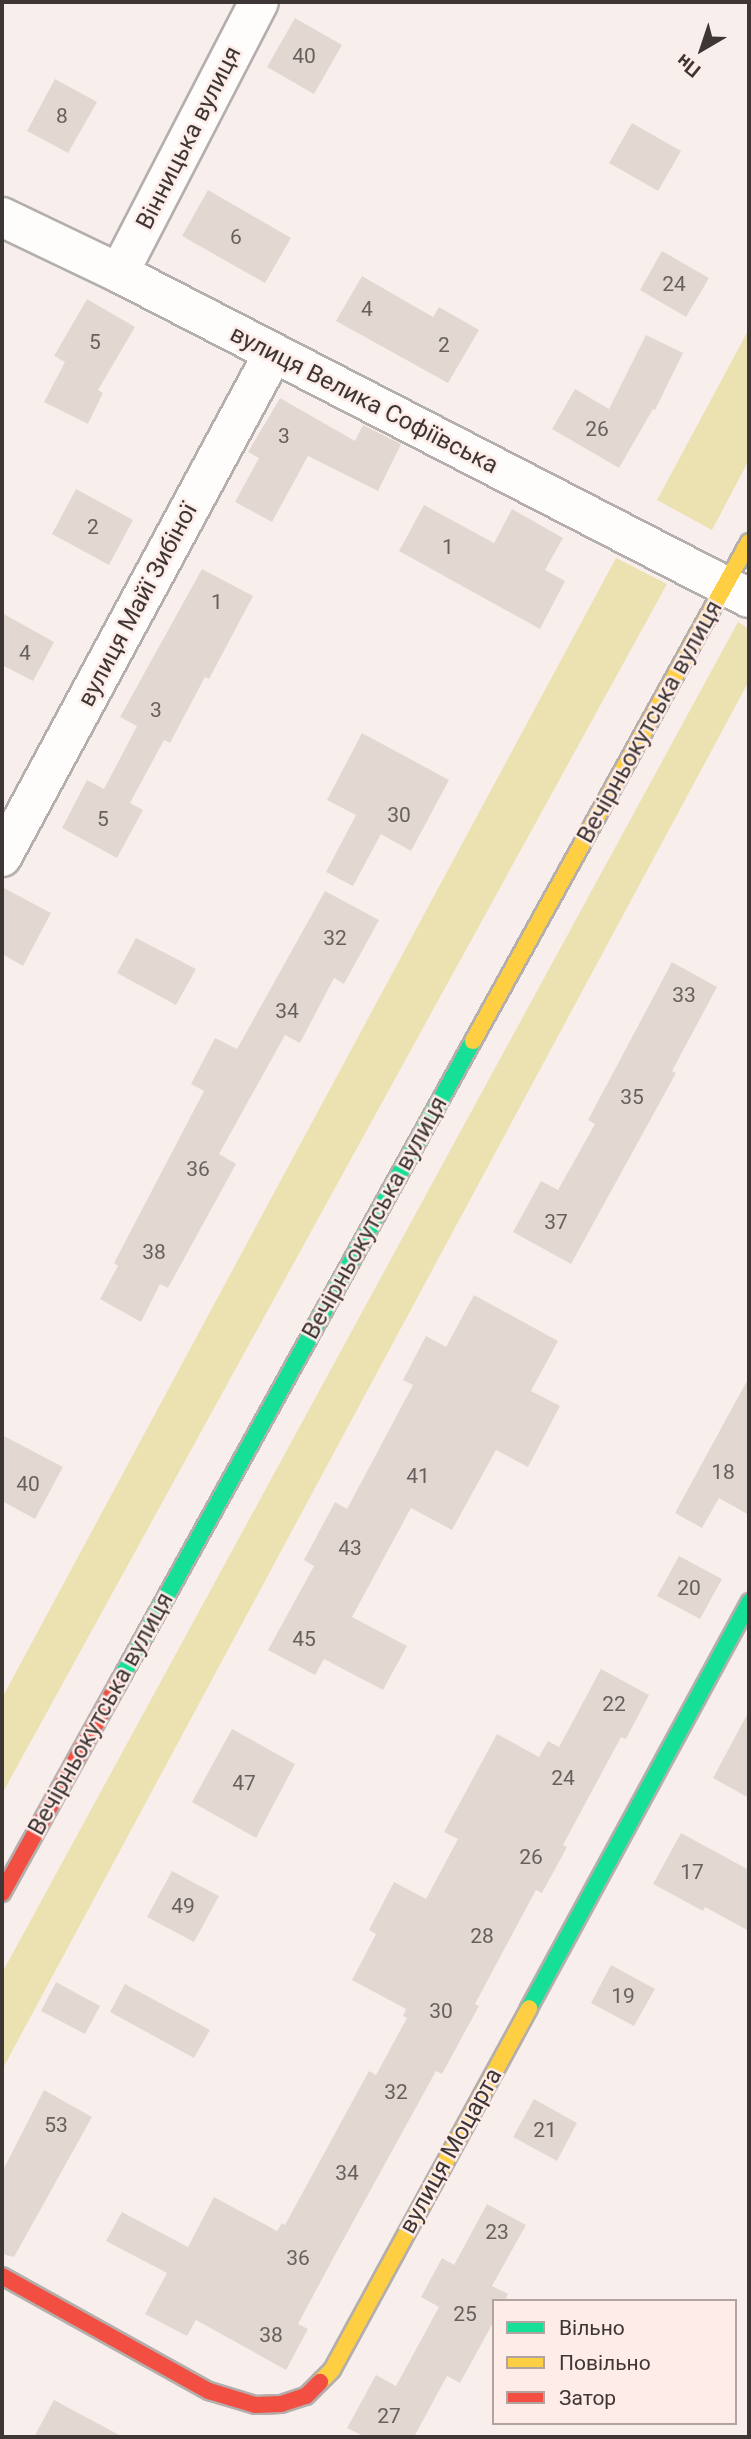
<!DOCTYPE html>
<html>
<head>
<meta charset="utf-8">
<style>
	body { margin:0 }
	#map { position:relative; width:751px; height:2439px; overflow:hidden; background:#f8efed; font-family:Roboto,sans-serif }
	div>[style] { position:absolute }
	.green>* { inset:0; background:#ece1b1 }
	.building>* { inset:0; background:#e3d8d1 }
	.roads { filter:drop-shadow(2px 0 #b4aeac) drop-shadow(-2px 0 #b4aeac) drop-shadow(0 2px #b4aeac) drop-shadow(0 -2px #b4aeac) }
	.street>* { height:38px; margin:-19px; padding:0 19px; transform-origin:19px; border-radius:19px; background:#fefdfc }
	.fast>* { height:16px; margin:-8px; padding:0 8px; transform-origin:8px; border-radius:8px; background:#16e098 }
	.slow>* { height:16px; margin:-8px; padding:0 8px; transform-origin:8px; border-radius:8px; background:#ffcf43 }
	.jam>* { height:16px; margin:-8px; padding:0 8px; transform-origin:8px; border-radius:8px; background:#f24e42 }
	span { translate:-50% -50%; white-space:nowrap; text-align:center; line-height:1.15; -webkit-text-stroke:5px #fdece8; paint-order:stroke }
	.number-label { font-size:21px; color:#68605e }
	.number-label span { -webkit-text-stroke-width:0 }
	.street-label { font-size:24px; color:#3d3635 }
	.frame { position:absolute; inset:0; border:4px solid #3d3635; pointer-events:none }
	.legend { position:absolute; left:492px; top:2299px; width:245px; height:126px; box-sizing:border-box; background:#fdece8; border:2px solid #b0a3a0; margin:0; padding:9px 12px; list-style:none; font-size:21px; color:#3d3635 }
	.legend li { display:flex; align-items:center; gap:14px; height:35px }
	.legend b { width:35px; border:2px solid #b0a3a0 }
	.north { position:absolute; left:667px; top:14px; width:70px; height:70px; -webkit-text-stroke:5px #fdece8; paint-order:stroke; rotate:219deg; font-size:19px; font-weight:700; line-height:28px; text-align:center; color:#3d3635 }
	.north::after { content:''; display:block; margin:auto; width:24px; height:32px; background:#3d3635; clip-path:polygon(50% 0,100% 100%,50% 72%,0 100%) }
</style>
</head>
<body>
<div id="map">
	<div class="green">
		<i style="clip-path:polygon(749px 329px,749px 460px,712px 530px,657px 500px)"></i>
		<i style="clip-path:polygon(616px 558px,667px 584px,2px 1794px,2px 1698px)"></i>
		<i style="clip-path:polygon(738px 622px,749px 629px,749px 681px,2px 2070px,2px 1973px)"></i>
	</div>
	<div class="building">
		<i style="clip-path:polygon(295px 18px,342px 45px,314px 94px,267px 67px)"></i>
		<i style="clip-path:polygon(55px 79px,97px 102px,68px 153px,27px 131px)"></i>
		<i style="clip-path:polygon(632px 123px,681px 151px,658px 191px,609px 163px)"></i>
		<i style="clip-path:polygon(208px 190px,291px 238px,265px 283px,182px 236px)"></i>
		<i style="clip-path:polygon(662px 251px,709px 278px,686px 317px,640px 290px)"></i>
		<i style="clip-path:polygon(362px 276px,433px 317px,439px 307px,479px 330px,448px 383px,336px 321px)"></i>
		<i style="clip-path:polygon(87px 299px,135px 327px,98px 390px,103px 393px,88px 424px,44px 402px,65px 362px,54px 356px)"></i>
		<i style="clip-path:polygon(646px 335px,683px 353px,655px 410px,653px 409px,619px 468px,552px 429px,575px 389px,609px 409px)"></i>
		<i style="clip-path:polygon(280px 398px,355px 441px,363px 425px,401px 444px,378px 491px,308px 456px,272px 522px,235px 502px,259px 458px,248px 452px)"></i>
		<i style="clip-path:polygon(76px 489px,133px 520px,109px 565px,52px 534px)"></i>
		<i style="clip-path:polygon(424px 505px,494px 543px,512px 509px,563px 538px,545px 570px,565px 581px,540px 629px,399px 551px)"></i>
		<i style="clip-path:polygon(202px 569px,253px 596px,209px 679px,205px 677px,170px 743px,164px 740px,130px 803px,143px 810px,117px 858px,62px 828px,87px 780px,104px 789px,137px 726px,120px 717px)"></i>
		<i style="clip-path:polygon(2px 613px,54px 642px,33px 681px,2px 665px)"></i>
		<i style="clip-path:polygon(362px 733px,449px 780px,411px 851px,381px 834px,353px 886px,326px 872px,356px 815px,327px 800px)"></i>
		<i style="clip-path:polygon(2px 887px,51px 913px,23px 966px,2px 954px)"></i>
		<i style="clip-path:polygon(325px 891px,379px 920px,344px 984px,334px 978px,300px 1043px,285px 1035px,219px 1154px,236px 1164px,168px 1288px,160px 1284px,141px 1322px,100px 1299px,118px 1266px,114px 1263px,204px 1091px,191px 1084px,215px 1038px,237px 1049px)"></i>
		<i style="clip-path:polygon(136px 938px,196px 969px,176px 1005px,117px 973px)"></i>
		<i style="clip-path:polygon(672px 962px,717px 987px,672px 1071px,676px 1073px,571px 1264px,513px 1232px,541px 1181px,558px 1190px,595px 1124px,588px 1120px)"></i>
		<i style="clip-path:polygon(474px 1295px,558px 1341px,531px 1391px,560px 1406px,528px 1467px,496px 1450px,452px 1530px,411px 1508px,352px 1617px,407px 1646px,383px 1690px,324px 1659px,315px 1675px,268px 1650px,314px 1566px,304px 1560px,335px 1502px,347px 1509px,413px 1385px,403px 1380px,426px 1336px,446px 1347px)"></i>
		<i style="clip-path:polygon(749px 1377px,749px 1515px,719px 1498px,702px 1528px,675px 1513px)"></i>
		<i style="clip-path:polygon(2px 1435px,63px 1467px,35px 1519px,2px 1501px)"></i>
		<i style="clip-path:polygon(679px 1556px,722px 1579px,700px 1619px,657px 1596px)"></i>
		<i style="clip-path:polygon(601px 1669px,649px 1695px,626px 1739px,621px 1737px,563px 1845px,567px 1847px,542px 1893px,536px 1890px,475px 2004px,479px 2006px,442px 2074px,436px 2071px,336px 2253px,298px 2324px,308px 2329px,286px 2370px,196px 2320px,187px 2336px,145px 2314px,167px 2273px,106px 2241px,122px 2212px,188px 2247px,214px 2197px,277px 2231px,282px 2223px,285px 2225px,369px 2071px,376px 2075px,407px 2018px,403px 2016px,406px 2009px,352px 1980px,376px 1934px,369px 1930px,394px 1882px,426px 1899px,458px 1839px,444px 1832px,497px 1734px,539px 1757px,548px 1741px,559px 1747px)"></i>
		<i style="clip-path:polygon(749px 1711px,749px 1798px,713px 1778px)"></i>
		<i style="clip-path:polygon(232px 1729px,295px 1764px,256px 1838px,192px 1802px)"></i>
		<i style="clip-path:polygon(681px 1833px,749px 1870px,749px 1931px,705px 1907px,703px 1911px,653px 1884px)"></i>
		<i style="clip-path:polygon(172px 1871px,219px 1896px,194px 1942px,147px 1917px)"></i>
		<i style="clip-path:polygon(611px 1965px,655px 1989px,634px 2026px,591px 2003px)"></i>
		<i style="clip-path:polygon(56px 1982px,100px 2006px,85px 2034px,41px 2011px)"></i>
		<i style="clip-path:polygon(125px 1984px,210px 2030px,194px 2058px,110px 2012px)"></i>
		<i style="clip-path:polygon(44px 2090px,92px 2117px,14px 2257px,2px 2254px,2px 2172px)"></i>
		<i style="clip-path:polygon(534px 2099px,577px 2123px,557px 2161px,513px 2137px)"></i>
		<i style="clip-path:polygon(487px 2204px,526px 2225px,492px 2286px,508px 2294px,505px 2301px,494px 2301px,494px 2321px,460px 2383px,447px 2376px,414px 2437px,365px 2437px,347px 2428px,376px 2375px,396px 2386px,439px 2307px,421px 2297px,442px 2258px,454px 2265px)"></i>
		<i style="clip-path:polygon(54px 2400px,123px 2437px,34px 2437px)"></i>
	</div>
	<div class="roads">
		<div class="street">
			<i style="left:2px;top:217px;width:130px;rotate:25.6deg"></i>
			<i style="left:119px;top:273px;width:709px;rotate:27.29deg"></i>
			<i style="left:119px;top:273px;width:305px;rotate:-62.7deg"></i>
			<i style="left:2px;top:857px;width:571px;rotate:-61.69deg"></i>
		</div>
		<div class="fast">
			<i style="left:119px;top:1682px;width:732px;rotate:-61.09deg"></i>
			<i style="left:529px;top:2008px;width:462px;rotate:-61.5deg"></i>
		</div>
		<div class="slow">
			<i style="left:473px;top:1041px;width:570px;rotate:-61.05deg"></i>
			<i style="left:320px;top:2382px;width:17px;rotate:-45deg"></i>
			<i style="left:332px;top:2370px;width:412px;rotate:-61.4deg"></i>
		</div>
		<div class="jam">
			<i style="left:2px;top:1893px;width:241px;rotate:-61deg"></i>
			<i style="left:2px;top:2276px;width:237px;rotate:29.1deg"></i>
			<i style="left:209px;top:2391px;width:48px;rotate:16.9deg"></i>
			<i style="left:255px;top:2405px;width:26px;rotate:-2deg"></i>
			<i style="left:281px;top:2404px;width:26px;rotate:-18deg"></i>
			<i style="left:306px;top:2396px;width:20px;rotate:-45deg"></i>
		</div>
	</div>
	<div class="number-label">
		<span style="left:304px;top:56px">40</span>
		<span style="left:62px;top:116px">8</span>
		<span style="left:236px;top:237px">6</span>
		<span style="left:674px;top:284px">24</span>
		<span style="left:367px;top:309px">4</span>
		<span style="left:95px;top:342px">5</span>
		<span style="left:444px;top:345px">2</span>
		<span style="left:597px;top:429px">26</span>
		<span style="left:284px;top:436px">3</span>
		<span style="left:93px;top:527px">2</span>
		<span style="left:448px;top:547px">1</span>
		<span style="left:217px;top:602px">1</span>
		<span style="left:25px;top:653px">4</span>
		<span style="left:156px;top:710px">3</span>
		<span style="left:399px;top:815px">30</span>
		<span style="left:103px;top:819px">5</span>
		<span style="left:335px;top:938px">32</span>
		<span style="left:684px;top:995px">33</span>
		<span style="left:287px;top:1011px">34</span>
		<span style="left:632px;top:1097px">35</span>
		<span style="left:198px;top:1169px">36</span>
		<span style="left:556px;top:1222px">37</span>
		<span style="left:154px;top:1252px">38</span>
		<span style="left:723px;top:1472px">18</span>
		<span style="left:418px;top:1476px">41</span>
		<span style="left:28px;top:1484px">40</span>
		<span style="left:350px;top:1548px">43</span>
		<span style="left:689px;top:1588px">20</span>
		<span style="left:304px;top:1639px">45</span>
		<span style="left:614px;top:1704px">22</span>
		<span style="left:563px;top:1778px">24</span>
		<span style="left:244px;top:1783px">47</span>
		<span style="left:531px;top:1857px">26</span>
		<span style="left:692px;top:1872px">17</span>
		<span style="left:183px;top:1906px">49</span>
		<span style="left:482px;top:1936px">28</span>
		<span style="left:623px;top:1996px">19</span>
		<span style="left:441px;top:2011px">30</span>
		<span style="left:396px;top:2092px">32</span>
		<span style="left:56px;top:2125px">53</span>
		<span style="left:545px;top:2130px">21</span>
		<span style="left:347px;top:2173px">34</span>
		<span style="left:497px;top:2232px">23</span>
		<span style="left:298px;top:2258px">36</span>
		<span style="left:465px;top:2314px">25</span>
		<span style="left:271px;top:2335px">38</span>
		<span style="left:389px;top:2416px">27</span>
	</div>
	<div class="street-label">
		<span style="left:189px;top:138px;rotate:-63deg">Вінницька вулиця</span>
		<span style="left:364px;top:400px;rotate:27deg">вулиця Велика Софіївська</span>
		<span style="left:138px;top:605px;rotate:-62deg">вулиця Майї Зибіної</span>
		<span style="left:650px;top:722px;rotate:-61deg">Вечірньокутська вулиця</span>
		<span style="left:375px;top:1218px;rotate:-61deg">Вечірньокутська вулиця</span>
		<span style="left:101px;top:1714px;rotate:-61deg">Вечірньокутська вулиця</span>
		<span style="left:451px;top:2151px;rotate:-61deg">вулиця Моцарта</span>
	</div>
	<div class="frame"></div>
	<ul class="legend">
	<li><b style="height:9px;background:#16e098"></b>Вільно</li>
	<li><b style="height:9px;background:#ffcf43"></b>Повільно</li>
	<li><b style="height:9px;background:#f24e42"></b>Затор</li>
	</ul>
	<div class="north">Пн</div>
</div>
</body>
</html>
